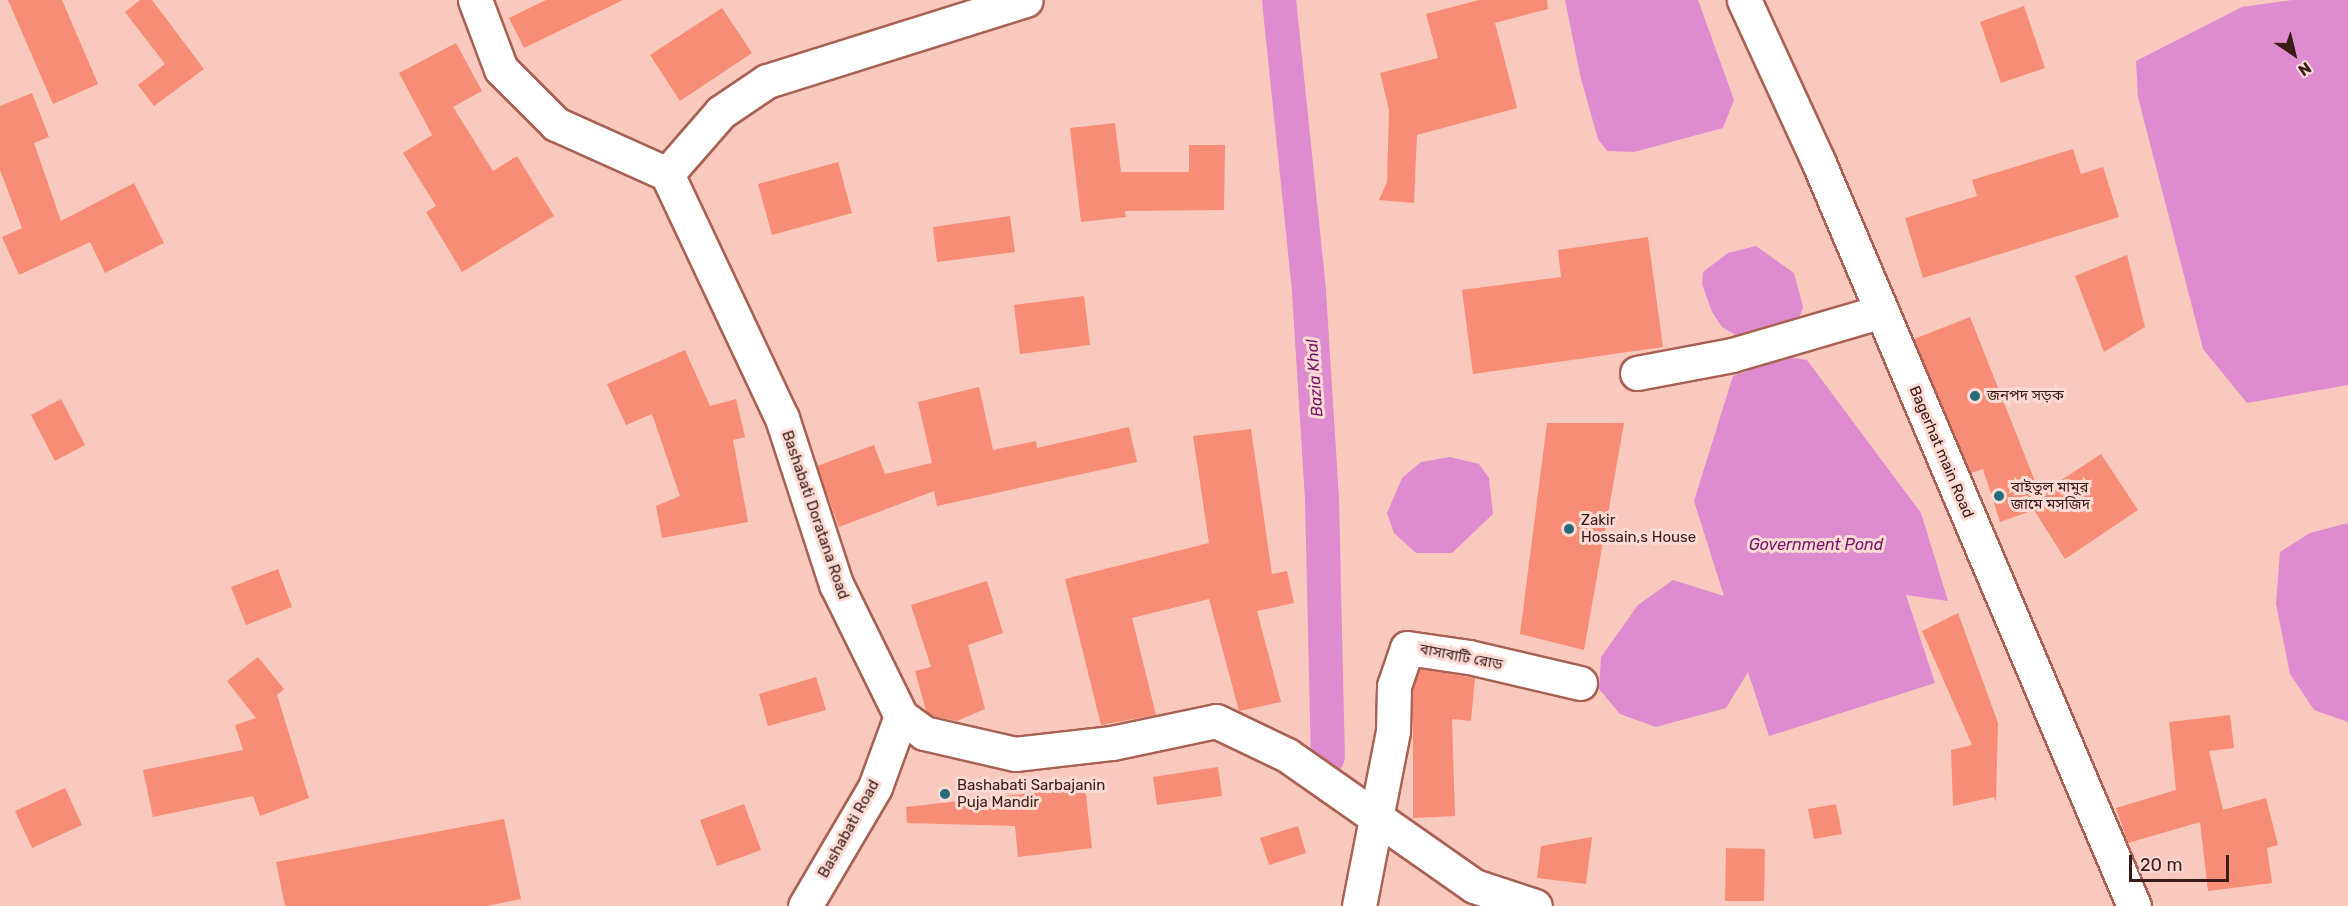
<!DOCTYPE html>
<html>
<head>
<meta charset="utf-8">
<style>
	body { margin:0 }
	#map { position:relative; width:2348px; height:906px; overflow:hidden; background:#f9c9be; font-family:Rubik,"Noto Sans Bengali",sans-serif }
	div>[style] { position:absolute }
	.water>* { inset:0; background:#de8bd0 }
	.canal>* { height:34px; margin:-17px; padding:0 17px; transform-origin:17px; border-radius:17px; background:#de8bd0 }
	.building>* { inset:0; background:#f78d76 }
	.roads { filter:drop-shadow(2px 0 #a86152) drop-shadow(-2px 0 #a86152) drop-shadow(0 2px #a86152) drop-shadow(0 -2px #a86152) }
	.minor>* { height:33px; margin:-16.5px; padding:0 16.5px; transform-origin:16.5px; border-radius:16.5px; background:#fff }
	.tertiary>* { height:33px; margin:-16.5px; padding:0 16.5px; transform-origin:16.5px; border-radius:16.5px; background:#fff }
	.primary>* { height:33px; margin:-16.5px; padding:0 16.5px; transform-origin:16.5px; border-radius:16.5px; background:#fff }
	.dots>* { width:16px; height:16px; translate:-50% -50%; box-sizing:border-box; border:3px solid #fbdad3; border-radius:50% }
	span { translate:-50% -50%; white-space:nowrap; text-align:center; line-height:1.15; -webkit-text-stroke:6px #fbdad3; paint-order:stroke }
	.poi-label { font-size:15px; color:#391c16 }
	.left { translate:0 -50%; text-align:left }
	.street-label { font-size:15px; color:#391c16 }
	.water-label { font-size:16px; color:#75116b; font-style:italic }
	.north { position:absolute; left:2264px; top:24px; width:60px; height:60px; -webkit-text-stroke:4px #fbdad3; paint-order:stroke; rotate:145deg; font-size:16px; font-weight:700; line-height:24px; text-align:center; color:#391c16 }
	.north::after { content:''; display:block; margin:auto; width:21px; height:27px; background:#391c16; clip-path:polygon(50% 0,100% 100%,50% 72%,0 100%) }
	.scale { position:absolute; left:2129px; top:855px; width:100px; height:27px; box-sizing:border-box; border:3px solid #391c16; border-top:0; padding-left:8px; font-size:18px; line-height:21px; white-space:nowrap; color:#391c16; -webkit-text-stroke:4px #fbdad3; paint-order:stroke }
</style>
</head>
<body>
<div id="map">
	<div class="water">
		<i style="clip-path:polygon(1565px 0,1698px 0,1734px 100px,1723px 128px,1634px 152px,1607px 151px,1598px 139px,1581px 79px)"></i>
		<i style="clip-path:polygon(2292px 0,2348px 0,2348px 385px,2247px 403px,2203px 349px,2138px 97px,2136px 61px,2242px 7px)"></i>
		<i style="clip-path:polygon(1756px 246px,1794px 273px,1803px 307px,1799px 318px,1778px 331px,1737px 336px,1722px 327px,1712px 312px,1702px 284px,1703px 272px,1728px 253px)"></i>
		<i style="clip-path:polygon(1788px 357px,1807px 360px,1921px 513px,1948px 601px,1906px 595px,1935px 683px,1769px 736px,1748px 672px,1726px 708px,1656px 727px,1620px 714px,1599px 689px,1601px 657px,1638px 605px,1673px 580px,1724px 596px,1694px 501px,1733px 376px)"></i>
		<i style="clip-path:polygon(1450px 457px,1479px 464px,1489px 478px,1493px 514px,1452px 553px,1416px 553px,1394px 533px,1387px 513px,1402px 478px,1421px 462px)"></i>
		<i style="clip-path:polygon(2348px 523px,2348px 722px,2314px 710px,2290px 674px,2276px 604px,2280px 552px,2310px 533px)"></i>
	</div>
	<div class="canal">
		<i style="left:1279px;top:0;width:294px;rotate:84.1deg"></i>
		<i style="left:1309px;top:292px;width:207px;rotate:86.4deg"></i>
		<i style="left:1322px;top:499px;width:258px;rotate:88.7deg"></i>
	</div>
	<div class="building">
		<i style="clip-path:polygon(8px 0,62px 0,98px 84px,53px 104px)"></i>
		<i style="clip-path:polygon(140px 0,152px 0,204px 69px,154px 106px,138px 85px,165px 64px,125px 12px)"></i>
		<i style="clip-path:polygon(546px 0,623px 0,524px 48px,509px 18px)"></i>
		<i style="clip-path:polygon(1479px 0,1547px 0,1548px 9px,1495px 23px,1517px 108px,1417px 135px,1414px 203px,1379px 200px,1387px 182px,1389px 110px,1380px 73px,1438px 58px,1426px 14px)"></i>
		<i style="clip-path:polygon(2024px 6px,2045px 68px,2001px 83px,1980px 22px)"></i>
		<i style="clip-path:polygon(722px 8px,752px 53px,680px 101px,650px 55px)"></i>
		<i style="clip-path:polygon(456px 43px,482px 91px,453px 107px,493px 171px,517px 156px,554px 216px,462px 272px,426px 212px,436px 206px,403px 153px,432px 135px,399px 73px)"></i>
		<i style="clip-path:polygon(32px 93px,49px 137px,34px 143px,61px 221px,134px 183px,164px 243px,105px 273px,90px 242px,19px 275px,2px 237px,22px 228px,0 170px,0 106px)"></i>
		<i style="clip-path:polygon(1115px 123px,1121px 172px,1189px 172px,1189px 145px,1225px 145px,1224px 210px,1125px 211px,1126px 217px,1081px 222px,1070px 128px)"></i>
		<i style="clip-path:polygon(2073px 149px,2081px 174px,2103px 167px,2119px 217px,1923px 278px,1905px 218px,1977px 196px,1972px 180px)"></i>
		<i style="clip-path:polygon(838px 162px,852px 213px,772px 235px,758px 184px)"></i>
		<i style="clip-path:polygon(1010px 216px,1015px 252px,937px 262px,933px 227px)"></i>
		<i style="clip-path:polygon(1648px 237px,1663px 347px,1473px 374px,1462px 290px,1561px 277px,1558px 250px)"></i>
		<i style="clip-path:polygon(2127px 255px,2145px 327px,2104px 352px,2075px 276px)"></i>
		<i style="clip-path:polygon(1084px 296px,1090px 345px,1020px 354px,1014px 305px)"></i>
		<i style="clip-path:polygon(1970px 317px,2040px 494px,2101px 454px,2138px 510px,2065px 559px,2034px 510px,2000px 522px,1983px 469px,1971px 473px,1914px 339px)"></i>
		<i style="clip-path:polygon(685px 350px,710px 406px,736px 399px,745px 437px,733px 440px,748px 522px,662px 538px,656px 506px,680px 496px,652px 414px,626px 425px,607px 384px)"></i>
		<i style="clip-path:polygon(979px 387px,993px 450px,1036px 441px,1037px 448px,1129px 427px,1137px 462px,937px 506px,934px 491px,839px 527px,817px 466px,874px 445px,885px 474px,932px 463px,918px 402px)"></i>
		<i style="clip-path:polygon(61px 399px,85px 445px,55px 461px,31px 415px)"></i>
		<i style="clip-path:polygon(1547px 423px,1624px 423px,1584px 650px,1520px 634px)"></i>
		<i style="clip-path:polygon(1251px 429px,1272px 574px,1287px 571px,1294px 603px,1257px 611px,1281px 702px,1239px 711px,1209px 599px,1132px 618px,1156px 715px,1101px 725px,1065px 579px,1209px 543px,1193px 436px)"></i>
		<i style="clip-path:polygon(278px 569px,292px 607px,246px 625px,231px 587px)"></i>
		<i style="clip-path:polygon(987px 581px,1003px 633px,968px 645px,985px 709px,957px 721px,932px 716px,926px 711px,915px 671px,931px 667px,911px 605px)"></i>
		<i style="clip-path:polygon(1958px 613px,1998px 723px,1996px 802px,1994px 797px,1953px 806px,1951px 750px,1972px 745px,1922px 631px)"></i>
		<i style="clip-path:polygon(258px 657px,284px 689px,277px 695px,309px 798px,260px 816px,253px 796px,153px 817px,143px 770px,243px 750px,235px 725px,256px 718px,227px 681px)"></i>
		<i style="clip-path:polygon(1420px 669px,1475px 678px,1471px 721px,1452px 719px,1455px 816px,1413px 818px,1413px 689px)"></i>
		<i style="clip-path:polygon(816px 677px,826px 710px,768px 726px,759px 694px)"></i>
		<i style="clip-path:polygon(2230px 715px,2234px 748px,2209px 751px,2223px 810px,2266px 798px,2278px 845px,2267px 848px,2272px 883px,2208px 891px,2200px 822px,2128px 843px,2116px 808px,2176px 790px,2169px 722px)"></i>
		<i style="clip-path:polygon(1218px 767px,1222px 796px,1157px 805px,1153px 777px)"></i>
		<i style="clip-path:polygon(1085px 787px,1092px 848px,1018px 857px,1015px 826px,907px 823px,906px 807px)"></i>
		<i style="clip-path:polygon(65px 788px,82px 825px,32px 848px,15px 811px)"></i>
		<i style="clip-path:polygon(744px 804px,761px 850px,717px 866px,700px 820px)"></i>
		<i style="clip-path:polygon(1836px 804px,1842px 834px,1814px 839px,1808px 809px)"></i>
		<i style="clip-path:polygon(504px 819px,521px 899px,487px 906px,285px 906px,276px 862px)"></i>
		<i style="clip-path:polygon(1298px 826px,1306px 853px,1269px 865px,1260px 838px)"></i>
		<i style="clip-path:polygon(1592px 837px,1586px 884px,1537px 878px,1541px 846px)"></i>
		<i style="clip-path:polygon(1726px 848px,1765px 849px,1764px 901px,1725px 901px)"></i>
	</div>
	<div class="roads">
		<div class="minor">
			<i style="left:667px;top:174px;width:82px;rotate:-48.9deg"></i>
			<i style="left:721px;top:112px;width:55px;rotate:-34deg"></i>
			<i style="left:767px;top:81px;width:271px;rotate:-17.4deg"></i>
			<i style="left:1637px;top:373px;width:97px;rotate:-10.7deg"></i>
			<i style="left:1732px;top:355px;width:156px;rotate:-16.3deg"></i>
			<i style="left:805px;top:906px;width:138px;rotate:-59.5deg"></i>
			<i style="left:875px;top:787px;width:76px;rotate:-69.9deg"></i>
			<i style="left:1359px;top:906px;width:178px;rotate:-79deg"></i>
			<i style="left:1393px;top:731px;width:45px;rotate:-88.7deg"></i>
			<i style="left:1394px;top:686px;width:40px;rotate:-71.1deg"></i>
			<i style="left:1407px;top:648px;width:63px;rotate:8.3deg"></i>
			<i style="left:1469px;top:657px;width:114px;rotate:13.2deg"></i>
		</div>
		<div class="tertiary">
			<i style="left:475px;top:0;width:74px;rotate:69.4deg"></i>
			<i style="left:501px;top:69px;width:78px;rotate:45deg"></i>
			<i style="left:556px;top:124px;width:122px;rotate:24.2deg"></i>
			<i style="left:667px;top:174px;width:270px;rotate:64.8deg"></i>
			<i style="left:782px;top:418px;width:175px;rotate:72deg"></i>
			<i style="left:836px;top:584px;width:147px;rotate:63.8deg"></i>
			<i style="left:901px;top:716px;width:29px;rotate:36deg"></i>
			<i style="left:924px;top:733px;width:93px;rotate:13deg"></i>
			<i style="left:1015px;top:754px;width:98px;rotate:-6.5deg"></i>
			<i style="left:1112px;top:743px;width:106px;rotate:-11.9deg"></i>
			<i style="left:1216px;top:721px;width:79px;rotate:25.6deg"></i>
			<i style="left:1287px;top:755px;width:228px;rotate:35deg"></i>
			<i style="left:1474px;top:886px;width:64px;rotate:18.2deg"></i>
		</div>
		<div class="primary">
			<i style="left:1744px;top:0;width:177px;rotate:65.3deg"></i>
			<i style="left:1818px;top:161px;width:809px;rotate:67.02deg"></i>
		</div>
	</div>
	<div class="dots">
		<i style="left:1975px;top:396px;background:#256c7a"></i>
		<i style="left:1999px;top:496px;background:#256c7a"></i>
		<i style="left:1569px;top:529px;background:#256c7a"></i>
		<i style="left:945px;top:794px;background:#256c7a"></i>
	</div>
	<div class="poi-label">
		<span class="left" style="left:1987px;top:396px">জনপদ সড়ক</span>
		<span class="left" style="left:2011px;top:496px">বাইতুল মামুর<br>জামে মসজিদ</span>
		<span class="left" style="left:1581px;top:529px">Zakir<br>Hossain,s House</span>
		<span class="left" style="left:957px;top:794px">Bashabati Sarbajanin<br>Puja Mandir</span>
	</div>
	<div class="street-label">
		<span style="left:1941px;top:452px;rotate:67deg">Bagerhat main Road</span>
		<span style="left:815px;top:515px;rotate:71deg">Bashabati Doratana Road</span>
		<span style="left:1461px;top:657px;rotate:11deg">বাসাবাটি রোড</span>
		<span style="left:849px;top:829px;rotate:-61deg">Bashabati Road</span>
	</div>
	<div class="water-label">
		<span style="left:1315px;top:378px;rotate:-94deg">Bazia Khal</span>
		<span style="left:1816px;top:545px">Government Pond</span>
	</div>
	<div class="north">N</div>
	<div class="scale">20 m</div>
</div>
</body>
</html>
